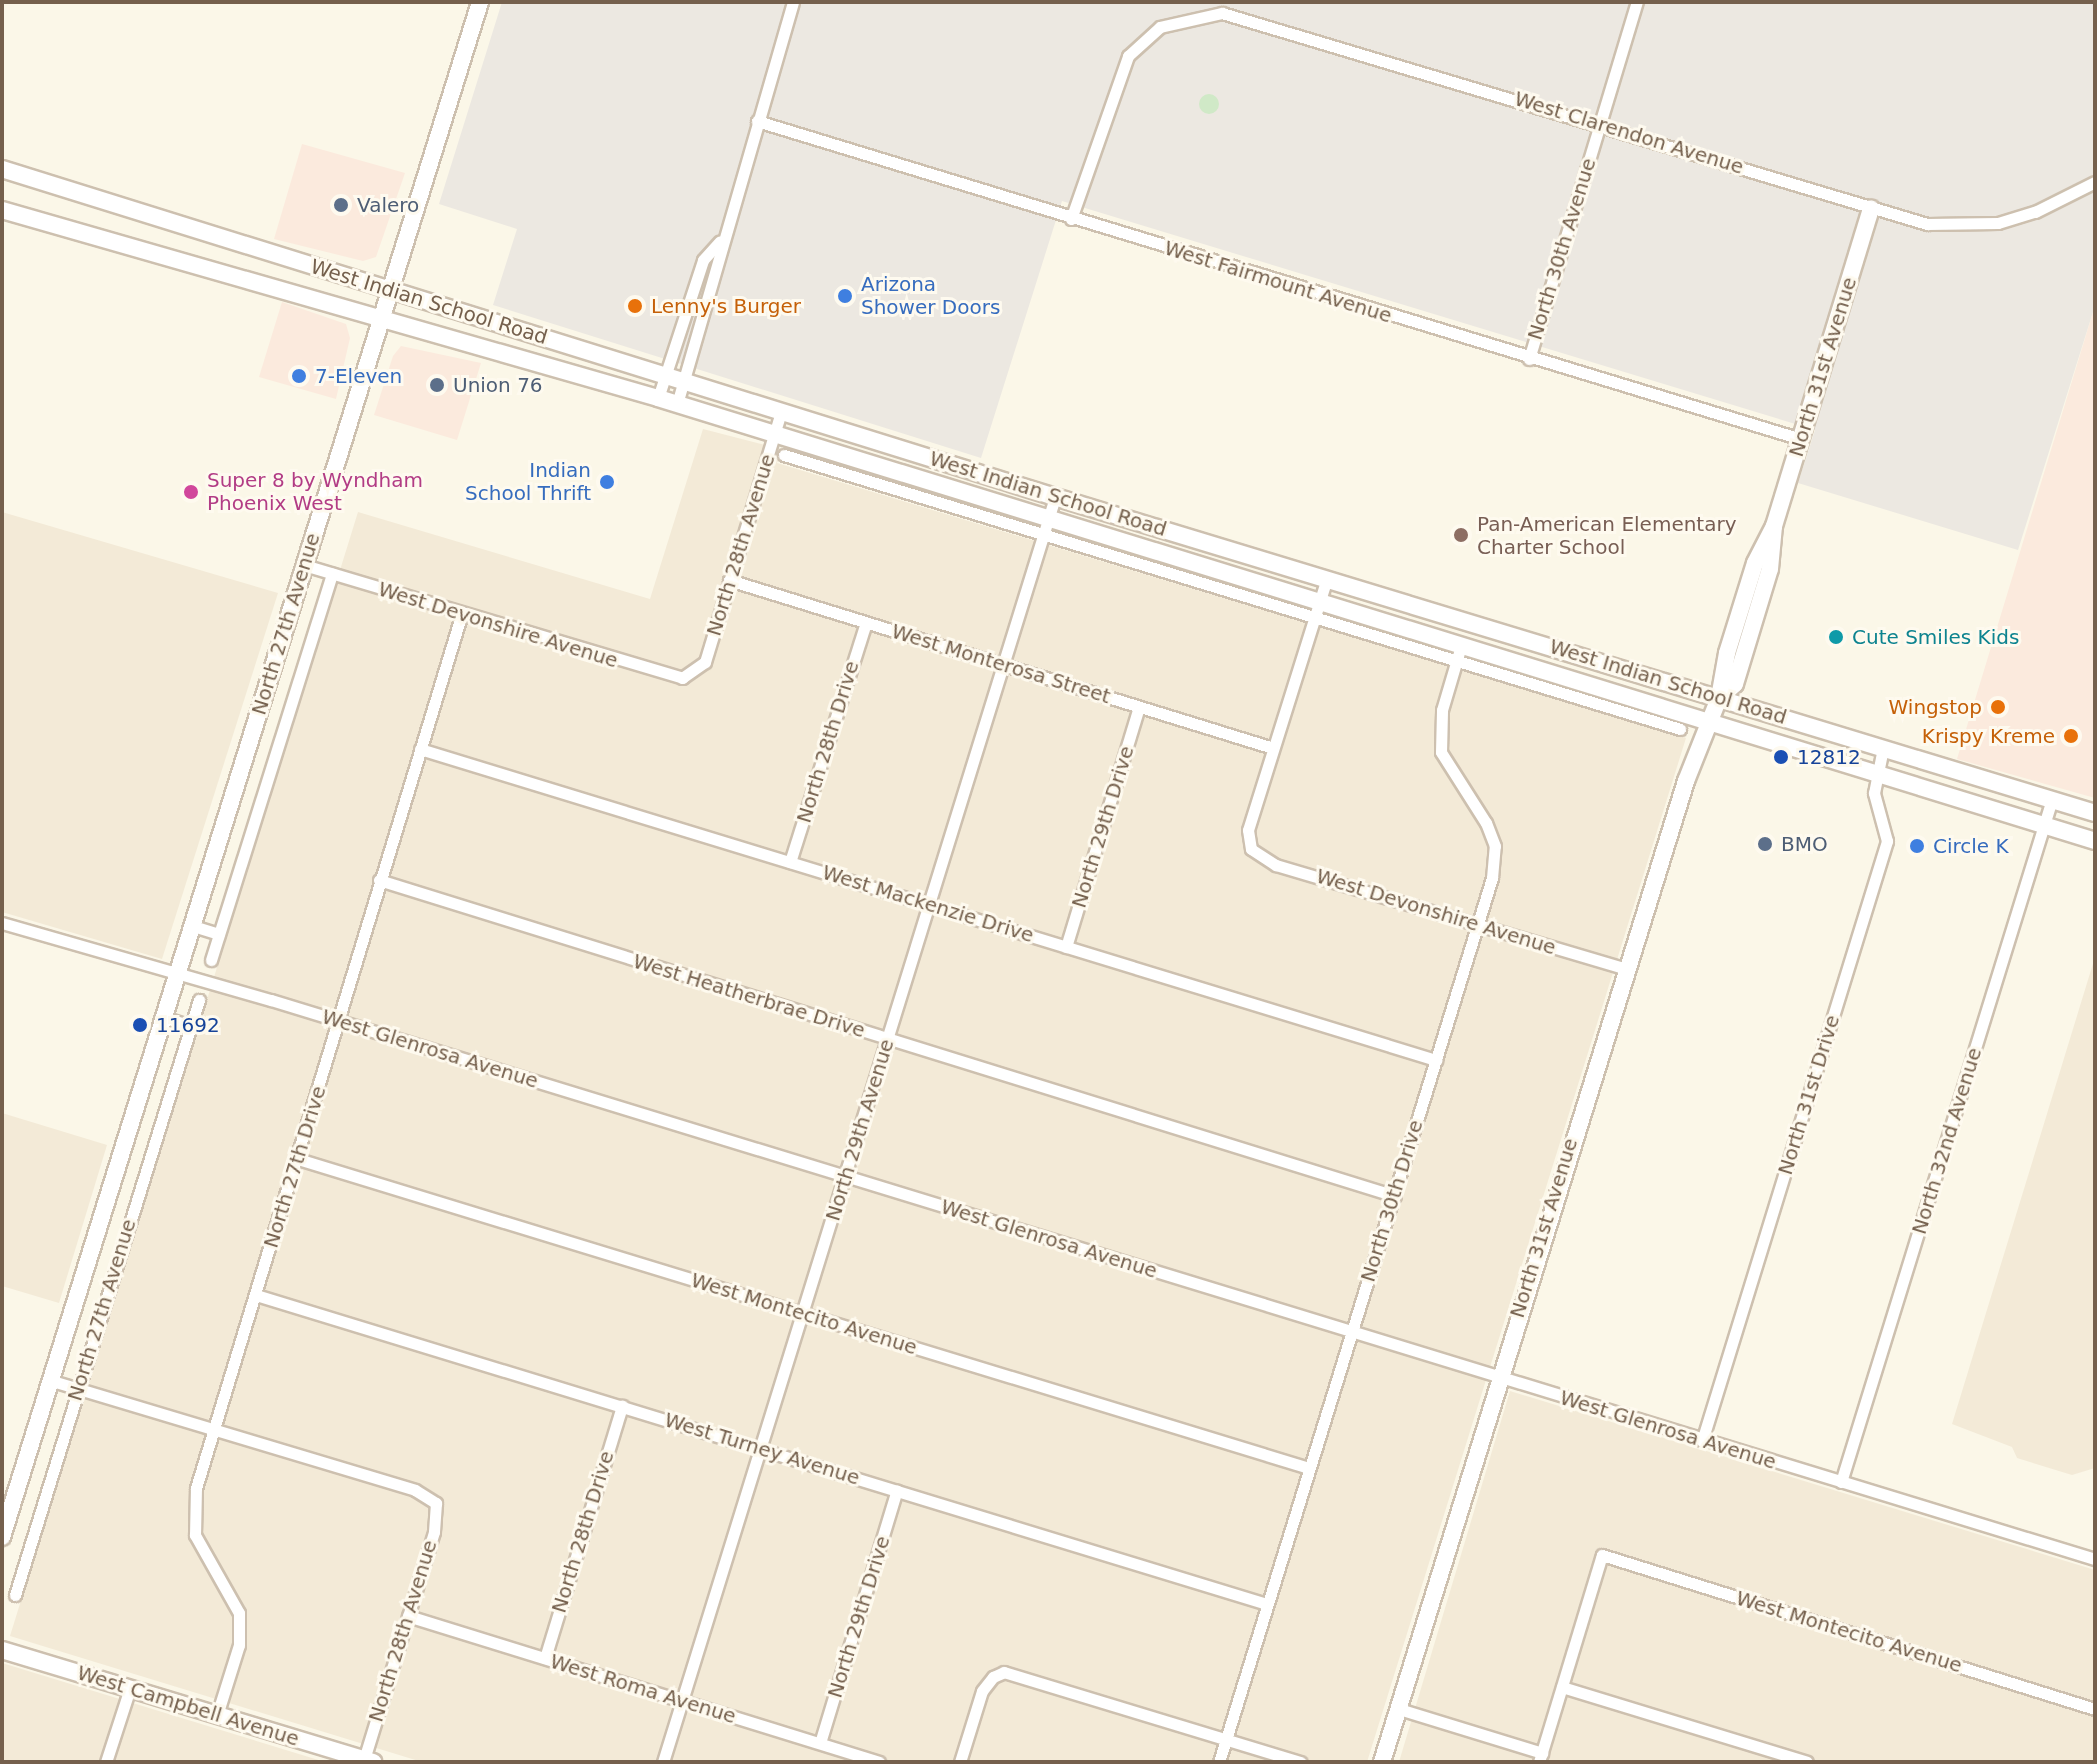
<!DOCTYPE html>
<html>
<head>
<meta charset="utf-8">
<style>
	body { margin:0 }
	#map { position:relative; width:2097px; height:1764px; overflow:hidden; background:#fbf7e8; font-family:"DejaVu Sans",sans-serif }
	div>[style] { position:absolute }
	.residential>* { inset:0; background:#f3ead7 }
	.commercial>* { inset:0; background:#fbeadd }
	.industrial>* { inset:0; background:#ece8e1 }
	.green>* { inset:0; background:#d0e9c7 }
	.round { border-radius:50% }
	.roads { filter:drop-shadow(2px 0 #cdc0af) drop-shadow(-2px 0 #cdc0af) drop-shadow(0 2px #cdc0af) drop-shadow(0 -2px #cdc0af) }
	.street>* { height:11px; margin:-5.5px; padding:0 5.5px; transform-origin:5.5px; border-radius:5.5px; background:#fff }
	.secondary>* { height:16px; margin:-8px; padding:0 8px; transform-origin:8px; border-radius:8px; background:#fff }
	.dots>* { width:22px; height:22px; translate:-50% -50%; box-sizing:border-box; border:4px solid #fefaef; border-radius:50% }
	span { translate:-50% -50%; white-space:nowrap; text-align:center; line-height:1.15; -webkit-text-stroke:6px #fefaef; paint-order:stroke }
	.street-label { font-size:20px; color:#75604d }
	.service-label { font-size:20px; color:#4e5e75 }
	.left { translate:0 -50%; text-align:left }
	.shop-label { font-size:20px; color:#366cbe }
	.right { translate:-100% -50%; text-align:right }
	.food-label { font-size:20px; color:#c56008 }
	.hotel-label { font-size:20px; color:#b23c85 }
	.education-label { font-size:20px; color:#785e54 }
	.culture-label { font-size:20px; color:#0d838f }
	.transit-label { font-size:20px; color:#164399 }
	.frame { position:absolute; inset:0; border:4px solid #75604d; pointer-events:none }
</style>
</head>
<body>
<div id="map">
	<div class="residential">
		<i style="clip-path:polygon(703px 429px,780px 449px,777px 463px,1686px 738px,1367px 1762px,422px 1762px,10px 1636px,358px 512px,650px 599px)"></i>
		<i style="clip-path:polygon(2px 512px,278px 593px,162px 959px,2px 912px)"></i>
		<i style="clip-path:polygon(2095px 957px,2095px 1468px,2072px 1475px,2017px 1458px,2012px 1447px,1952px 1424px)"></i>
		<i style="clip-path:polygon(2px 1113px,107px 1145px,59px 1303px,2px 1286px)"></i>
		<i style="clip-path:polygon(1510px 1391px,2095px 1570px,2095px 1762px,1399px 1762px)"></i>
		<i style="clip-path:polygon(2px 1663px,325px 1762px,2px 1762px)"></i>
	</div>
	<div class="commercial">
		<i style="clip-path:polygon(302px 144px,405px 173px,376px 257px,363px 261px,274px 239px)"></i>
		<i style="clip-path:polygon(2095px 194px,2095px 798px,1957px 759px,2093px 312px)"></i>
		<i style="clip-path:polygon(282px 302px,346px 324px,350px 338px,336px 399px,259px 377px)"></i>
		<i style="clip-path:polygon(401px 346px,481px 363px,457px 440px,374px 415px,393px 356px)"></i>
	</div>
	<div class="industrial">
		<i style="clip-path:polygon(502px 2px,2095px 2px,2093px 312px,2018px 550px,1798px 483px,1815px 430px,1062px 201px,981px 458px,493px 305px,517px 229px,439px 204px)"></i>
	</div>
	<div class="green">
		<i class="round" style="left:1199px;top:94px;width:20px;height:20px"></i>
	</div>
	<div class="roads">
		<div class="street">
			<i style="left:757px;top:121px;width:1091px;rotate:16.94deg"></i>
			<i style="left:1071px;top:219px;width:173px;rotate:-70.7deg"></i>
			<i style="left:1128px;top:56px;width:43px;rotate:-42.2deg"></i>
			<i style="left:1160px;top:27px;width:64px;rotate:-12.7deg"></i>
			<i style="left:1222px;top:13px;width:736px;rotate:16.66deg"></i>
			<i style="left:1927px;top:224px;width:71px;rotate:-0.8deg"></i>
			<i style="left:1998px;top:223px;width:39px;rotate:-17deg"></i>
			<i style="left:2035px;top:212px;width:67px;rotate:-26.6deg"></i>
			<i style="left:1529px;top:359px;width:373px;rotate:-73.2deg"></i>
			<i style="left:658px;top:398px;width:145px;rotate:-71.9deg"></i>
			<i style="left:703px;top:260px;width:25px;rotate:-48deg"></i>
			<i style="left:677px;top:404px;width:418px;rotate:-73.9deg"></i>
			<i style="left:784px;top:455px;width:937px;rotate:17deg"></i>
			<i style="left:304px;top:565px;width:395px;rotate:16.6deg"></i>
			<i style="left:682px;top:678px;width:28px;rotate:-35deg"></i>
			<i style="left:705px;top:662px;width:261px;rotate:-73.1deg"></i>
			<i style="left:1327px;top:578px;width:264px;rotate:107.4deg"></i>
			<i style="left:1248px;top:830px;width:19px;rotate:81deg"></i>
			<i style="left:1251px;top:849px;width:30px;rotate:33deg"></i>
			<i style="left:1276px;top:865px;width:363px;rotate:16.5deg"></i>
			<i style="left:729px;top:580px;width:569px;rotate:17.16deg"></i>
			<i style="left:420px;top:749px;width:1063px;rotate:17.02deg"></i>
			<i style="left:790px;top:862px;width:251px;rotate:-72.4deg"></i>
			<i style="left:379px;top:880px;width:1064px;rotate:17.28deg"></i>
			<i style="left:2px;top:923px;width:280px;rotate:16deg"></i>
			<i style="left:271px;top:1000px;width:1908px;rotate:17.04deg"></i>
			<i style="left:193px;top:926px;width:27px;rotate:17deg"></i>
			<i style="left:1066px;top:947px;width:251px;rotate:-73.1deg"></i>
			<i style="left:211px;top:960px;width:405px;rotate:-72.6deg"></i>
			<i style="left:166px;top:1018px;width:26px;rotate:18deg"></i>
			<i style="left:298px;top:1159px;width:1057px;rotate:17deg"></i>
			<i style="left:256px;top:1295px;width:1057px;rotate:17deg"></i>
			<i style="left:49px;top:1380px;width:382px;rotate:16.7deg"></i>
			<i style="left:415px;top:1490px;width:25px;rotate:32deg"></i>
			<i style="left:436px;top:1503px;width:29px;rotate:94deg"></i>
			<i style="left:434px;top:1532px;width:238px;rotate:107.1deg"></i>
			<i style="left:1702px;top:1441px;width:628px;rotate:-72.86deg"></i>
			<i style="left:1887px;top:841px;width:50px;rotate:-105.2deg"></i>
			<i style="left:1874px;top:793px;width:46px;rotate:-78.7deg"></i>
			<i style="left:1841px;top:1482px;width:715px;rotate:-72.83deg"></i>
			<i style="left:15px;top:1595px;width:623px;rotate:-72.82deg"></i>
			<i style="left:408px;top:1616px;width:493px;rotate:17.2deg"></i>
			<i style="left:545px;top:1658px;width:264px;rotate:-73deg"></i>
			<i style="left:1562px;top:1687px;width:256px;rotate:17deg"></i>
			<i style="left:1399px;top:1709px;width:150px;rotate:17.1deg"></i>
			<i style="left:217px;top:1715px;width:73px;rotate:-72.6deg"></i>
			<i style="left:239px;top:1645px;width:32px;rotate:-90deg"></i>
			<i style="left:239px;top:1613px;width:90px;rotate:-119.4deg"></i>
			<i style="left:195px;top:1535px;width:47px;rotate:-88.8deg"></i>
			<i style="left:196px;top:1488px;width:915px;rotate:-73.09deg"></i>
			<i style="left:820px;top:1743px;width:264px;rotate:-73.1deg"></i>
			<i style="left:106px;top:1762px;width:78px;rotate:-72deg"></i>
			<i style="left:663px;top:1762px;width:1324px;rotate:-72.78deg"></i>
			<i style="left:960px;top:1762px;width:74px;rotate:-72.8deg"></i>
			<i style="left:982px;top:1691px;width:18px;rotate:-52deg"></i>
			<i style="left:993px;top:1677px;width:12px;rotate:-24deg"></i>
			<i style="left:1004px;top:1672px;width:310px;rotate:16.9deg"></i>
			<i style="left:1219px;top:1762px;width:925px;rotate:-72.84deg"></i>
			<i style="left:1492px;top:878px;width:32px;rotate:-85deg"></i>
			<i style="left:1495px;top:846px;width:25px;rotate:-111deg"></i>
			<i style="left:1486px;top:823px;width:84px;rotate:-122.4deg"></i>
			<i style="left:1441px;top:752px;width:42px;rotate:-88.6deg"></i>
			<i style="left:1442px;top:710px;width:67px;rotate:-73.5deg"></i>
			<i style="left:1539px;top:1762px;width:216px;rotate:-73.1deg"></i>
			<i style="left:1602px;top:1555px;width:516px;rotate:17.35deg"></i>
		</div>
		<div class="secondary">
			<i style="left:2px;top:169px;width:1103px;rotate:17.3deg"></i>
			<i style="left:1055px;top:497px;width:1087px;rotate:16.9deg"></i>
			<i style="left:2px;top:210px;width:682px;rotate:15.99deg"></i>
			<i style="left:658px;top:398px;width:1504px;rotate:17.13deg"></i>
			<i style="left:1719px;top:698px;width:46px;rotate:-79.9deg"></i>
			<i style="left:1727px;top:653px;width:94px;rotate:-72.7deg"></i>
			<i style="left:1755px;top:563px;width:42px;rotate:-62.8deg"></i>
			<i style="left:1774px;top:526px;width:332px;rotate:-73deg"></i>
			<i style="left:2px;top:1537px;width:1608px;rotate:-72.7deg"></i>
			<i style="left:2px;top:1650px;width:388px;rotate:16.8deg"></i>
			<i style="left:1382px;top:1762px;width:1027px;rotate:-72.78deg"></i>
			<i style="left:1686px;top:781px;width:89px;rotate:-68.3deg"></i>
			<i style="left:1719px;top:698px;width:21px;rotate:-41deg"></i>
			<i style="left:1735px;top:684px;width:120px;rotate:-73.1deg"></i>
			<i style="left:1770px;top:569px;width:43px;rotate:-84.7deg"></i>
		</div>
	</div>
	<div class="dots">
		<i style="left:341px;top:205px;background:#5c6f8a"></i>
		<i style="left:845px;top:296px;background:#3f7fe0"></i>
		<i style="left:635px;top:306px;background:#e8710a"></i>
		<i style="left:299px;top:376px;background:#3f7fe0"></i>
		<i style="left:437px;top:385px;background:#5c6f8a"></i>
		<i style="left:607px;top:482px;background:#3f7fe0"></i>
		<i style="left:191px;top:492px;background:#d1479c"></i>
		<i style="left:1461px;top:535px;background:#8d6e63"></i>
		<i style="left:1836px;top:637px;background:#0f9aa8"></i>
		<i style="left:1998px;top:707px;background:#e8710a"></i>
		<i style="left:2071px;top:736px;background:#e8710a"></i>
		<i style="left:1781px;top:757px;background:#1a4fb4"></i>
		<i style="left:1765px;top:844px;background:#5c6f8a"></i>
		<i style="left:1917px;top:846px;background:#3f7fe0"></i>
		<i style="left:140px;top:1025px;background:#1a4fb4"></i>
	</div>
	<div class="street-label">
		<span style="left:1629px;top:133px;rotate:17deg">West Clarendon Avenue</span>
		<span style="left:1562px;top:249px;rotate:-73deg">North 30th Avenue</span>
		<span style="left:1278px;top:282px;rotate:17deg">West Fairmount Avenue</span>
		<span style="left:429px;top:302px;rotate:17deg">West Indian School Road</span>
		<span style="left:1823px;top:367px;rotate:-73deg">North 31st Avenue</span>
		<span style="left:1048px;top:494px;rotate:17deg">West Indian School Road</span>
		<span style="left:741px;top:545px;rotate:-73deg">North 28th Avenue</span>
		<span style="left:286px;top:624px;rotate:-73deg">North 27th Avenue</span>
		<span style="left:498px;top:625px;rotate:17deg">West Devonshire Avenue</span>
		<span style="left:1001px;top:664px;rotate:17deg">West Monterosa Street</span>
		<span style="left:1668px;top:682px;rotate:17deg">West Indian School Road</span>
		<span style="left:828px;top:742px;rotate:-73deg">North 28th Drive</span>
		<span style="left:1103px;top:827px;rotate:-73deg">North 29th Drive</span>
		<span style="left:928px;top:904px;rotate:17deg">West Mackenzie Drive</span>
		<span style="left:1436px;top:912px;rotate:17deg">West Devonshire Avenue</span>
		<span style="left:749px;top:996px;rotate:17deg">West Heatherbrae Drive</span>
		<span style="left:430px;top:1049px;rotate:17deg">West Glenrosa Avenue</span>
		<span style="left:1809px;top:1095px;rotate:-73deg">North 31st Drive</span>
		<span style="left:860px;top:1130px;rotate:-73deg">North 29th Avenue</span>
		<span style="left:1947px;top:1141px;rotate:-73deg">North 32nd Avenue</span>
		<span style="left:295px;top:1167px;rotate:-73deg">North 27th Drive</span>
		<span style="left:1392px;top:1201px;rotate:-73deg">North 30th Drive</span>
		<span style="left:1544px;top:1228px;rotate:-73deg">North 31st Avenue</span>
		<span style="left:1049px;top:1239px;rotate:17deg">West Glenrosa Avenue</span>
		<span style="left:102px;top:1310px;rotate:-73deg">North 27th Avenue</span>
		<span style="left:804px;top:1314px;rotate:17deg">West Montecito Avenue</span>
		<span style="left:1668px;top:1430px;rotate:17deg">West Glenrosa Avenue</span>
		<span style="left:762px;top:1449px;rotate:17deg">West Turney Avenue</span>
		<span style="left:583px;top:1532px;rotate:-73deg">North 28th Drive</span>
		<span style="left:859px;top:1617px;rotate:-73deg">North 29th Drive</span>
		<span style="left:403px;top:1631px;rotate:-73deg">North 28th Avenue</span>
		<span style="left:1849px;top:1632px;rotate:17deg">West Montecito Avenue</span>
		<span style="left:643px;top:1689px;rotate:17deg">West Roma Avenue</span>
		<span style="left:188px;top:1706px;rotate:17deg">West Campbell Avenue</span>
	</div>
	<div class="service-label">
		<span class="left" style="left:357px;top:205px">Valero</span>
		<span class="left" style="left:453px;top:385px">Union 76</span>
		<span class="left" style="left:1781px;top:844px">BMO</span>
	</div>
	<div class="shop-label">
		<span class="left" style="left:861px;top:296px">Arizona<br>Shower Doors</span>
		<span class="left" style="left:315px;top:376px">7-Eleven</span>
		<span class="right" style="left:591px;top:482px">Indian<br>School Thrift</span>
		<span class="left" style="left:1933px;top:846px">Circle K</span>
	</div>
	<div class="food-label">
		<span class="left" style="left:651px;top:306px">Lenny's Burger</span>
		<span class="right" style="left:1982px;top:707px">Wingstop</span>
		<span class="right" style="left:2055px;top:736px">Krispy Kreme</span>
	</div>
	<div class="hotel-label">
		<span class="left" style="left:207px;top:492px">Super 8 by Wyndham<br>Phoenix West</span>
	</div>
	<div class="education-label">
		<span class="left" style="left:1477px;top:536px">Pan-American Elementary<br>Charter School</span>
	</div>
	<div class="culture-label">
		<span class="left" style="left:1852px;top:637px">Cute Smiles Kids</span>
	</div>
	<div class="transit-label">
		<span class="left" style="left:1797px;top:757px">12812</span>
		<span class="left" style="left:156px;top:1025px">11692</span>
	</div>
	<div class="frame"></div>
</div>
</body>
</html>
